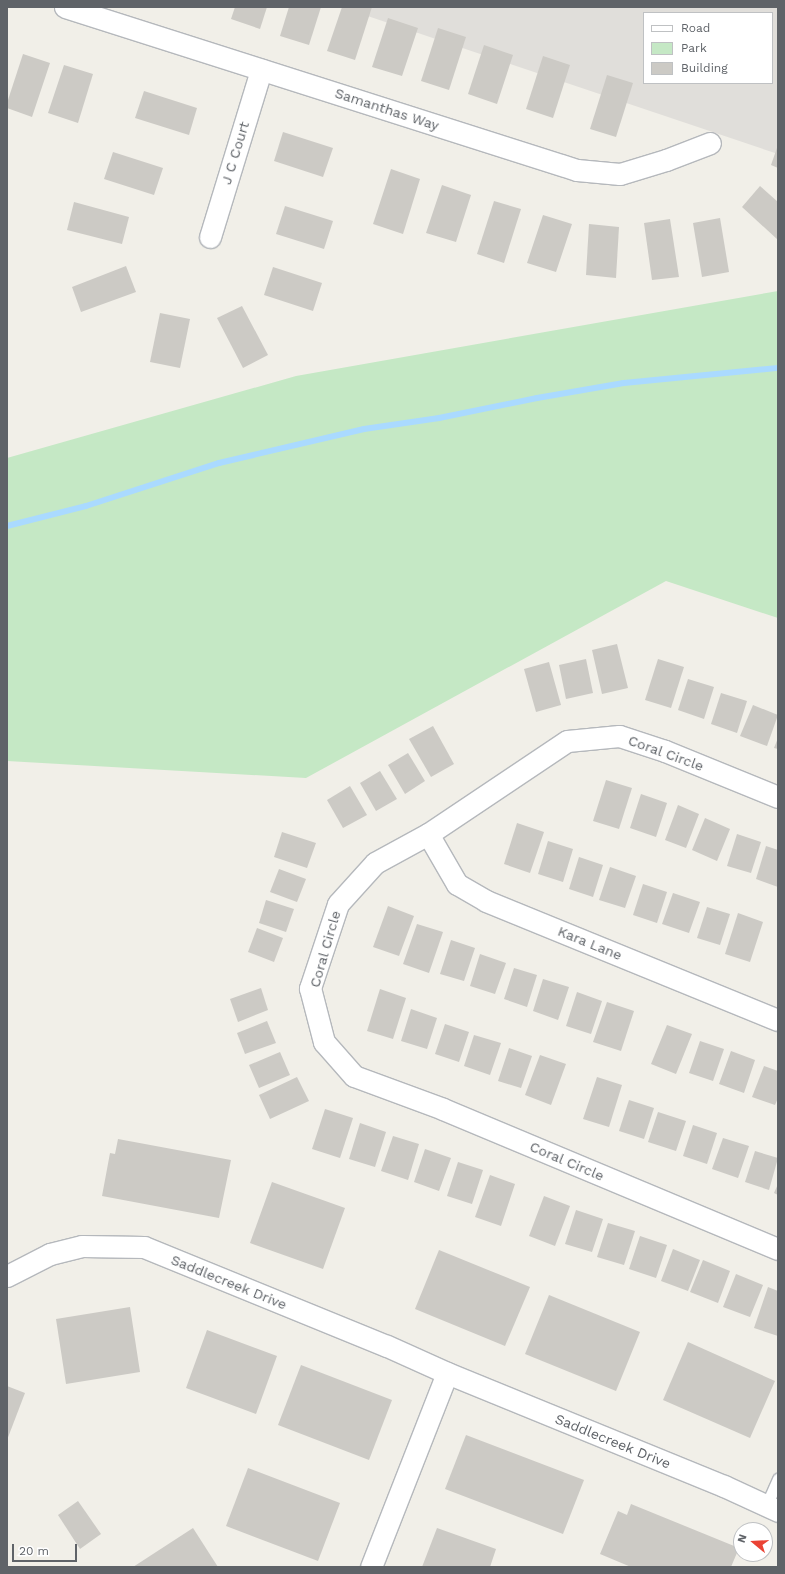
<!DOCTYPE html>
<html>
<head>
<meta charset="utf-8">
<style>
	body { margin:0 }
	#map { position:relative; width:785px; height:1574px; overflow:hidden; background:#f1efe8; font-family:"Work Sans",sans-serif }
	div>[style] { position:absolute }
	.industrial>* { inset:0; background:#e0deda }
	.green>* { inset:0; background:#c5e8c5 }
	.stream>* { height:6px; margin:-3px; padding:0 3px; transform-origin:3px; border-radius:3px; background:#aadaff }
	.building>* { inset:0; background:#cccac5 }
	.roads { filter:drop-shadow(1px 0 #b5b8bc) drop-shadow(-1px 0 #b5b8bc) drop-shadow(0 1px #b5b8bc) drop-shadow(0 -1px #b5b8bc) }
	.lane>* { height:11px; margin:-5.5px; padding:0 5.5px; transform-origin:5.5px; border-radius:5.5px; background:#fff }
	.street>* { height:21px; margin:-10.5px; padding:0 10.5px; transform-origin:10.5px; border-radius:10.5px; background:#fff }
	span { translate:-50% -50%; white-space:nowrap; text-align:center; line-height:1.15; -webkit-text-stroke:3.5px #fff; paint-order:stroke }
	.street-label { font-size:14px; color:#5f6368 }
	.frame { position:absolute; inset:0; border:8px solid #5f6368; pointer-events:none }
	.legend { position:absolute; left:643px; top:12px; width:130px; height:72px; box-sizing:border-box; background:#fff; border:1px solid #bfc1c3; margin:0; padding:5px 7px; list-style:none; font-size:12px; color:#5f6368 }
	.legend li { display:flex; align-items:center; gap:8px; height:20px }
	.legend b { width:20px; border:1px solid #bfc1c3 }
	.north { position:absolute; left:733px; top:1522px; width:40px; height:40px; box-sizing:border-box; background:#fff; border:1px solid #bfc1c3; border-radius:50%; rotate:288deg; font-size:11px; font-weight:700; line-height:16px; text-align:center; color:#5f6368 }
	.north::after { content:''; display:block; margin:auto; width:14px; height:18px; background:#ea4335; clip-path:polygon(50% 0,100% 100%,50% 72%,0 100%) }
	.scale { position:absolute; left:12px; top:1544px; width:65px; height:18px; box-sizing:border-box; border:2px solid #5f6368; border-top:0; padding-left:5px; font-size:12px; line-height:14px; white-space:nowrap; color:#5f6368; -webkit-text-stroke:3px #fff; paint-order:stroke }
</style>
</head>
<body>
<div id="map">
	<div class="industrial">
		<i style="clip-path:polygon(evenodd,341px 7px,778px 7px,778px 154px,501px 61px,341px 7px,644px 13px,772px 13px,772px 83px,644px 83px,644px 13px)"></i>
	</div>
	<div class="green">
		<i style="clip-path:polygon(778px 291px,778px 618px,666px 581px,306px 778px,7px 761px,7px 458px,296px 376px)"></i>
	</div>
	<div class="stream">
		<i style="left:7px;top:526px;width:81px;rotate:-14.2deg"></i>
		<i style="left:86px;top:506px;width:140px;rotate:-17.9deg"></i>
		<i style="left:219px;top:463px;width:149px;rotate:-13.2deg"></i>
		<i style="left:364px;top:429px;width:76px;rotate:-8.3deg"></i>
		<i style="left:439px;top:418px;width:100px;rotate:-11.5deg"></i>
		<i style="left:537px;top:398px;width:88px;rotate:-9.8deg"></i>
		<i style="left:624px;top:383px;width:155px;rotate:-5.6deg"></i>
	</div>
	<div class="building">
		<i style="clip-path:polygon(235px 7px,267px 7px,260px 29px,231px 19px)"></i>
		<i style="clip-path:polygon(289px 7px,321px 7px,309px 45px,280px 36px)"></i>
		<i style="clip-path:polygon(342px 7px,372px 7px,355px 60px,327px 51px)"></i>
		<i style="clip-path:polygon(388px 18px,418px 28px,402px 76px,372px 67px)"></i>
		<i style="clip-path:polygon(438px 28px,466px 37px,449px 90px,421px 81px)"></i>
		<i style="clip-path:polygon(484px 45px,513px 55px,497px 104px,468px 94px)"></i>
		<i style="clip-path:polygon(23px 54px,50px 63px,32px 117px,7px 108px,7px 103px)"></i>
		<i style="clip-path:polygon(543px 56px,570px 65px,553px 118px,526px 109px)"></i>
		<i style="clip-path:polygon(64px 65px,93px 74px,78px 123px,48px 113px)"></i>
		<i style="clip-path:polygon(607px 75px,633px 83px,616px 137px,590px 129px)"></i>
		<i style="clip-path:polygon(144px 91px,197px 108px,189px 135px,135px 118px)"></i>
		<i style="clip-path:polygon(283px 132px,333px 148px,323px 177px,274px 161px)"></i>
		<i style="clip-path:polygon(778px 145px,778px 168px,771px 165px)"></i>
		<i style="clip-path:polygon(113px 152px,163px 168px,154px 195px,104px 179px)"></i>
		<i style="clip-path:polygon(391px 169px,420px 179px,403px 234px,373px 224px)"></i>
		<i style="clip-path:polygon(442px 185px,471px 195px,456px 242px,426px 233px)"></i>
		<i style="clip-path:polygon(760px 186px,778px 202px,778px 240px,742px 207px)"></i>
		<i style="clip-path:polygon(494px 201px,521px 209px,504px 263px,477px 254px)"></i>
		<i style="clip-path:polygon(74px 202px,129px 217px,122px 244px,67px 230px)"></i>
		<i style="clip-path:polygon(285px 206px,333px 221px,324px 249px,276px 234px)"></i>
		<i style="clip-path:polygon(543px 215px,572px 224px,556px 272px,527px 263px)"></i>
		<i style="clip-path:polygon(720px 218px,729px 272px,702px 277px,693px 223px)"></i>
		<i style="clip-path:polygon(670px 219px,679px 277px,652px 280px,644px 223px)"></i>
		<i style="clip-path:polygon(589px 224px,619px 227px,616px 278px,586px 275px)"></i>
		<i style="clip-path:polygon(126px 266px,136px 292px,81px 312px,72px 287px)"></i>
		<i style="clip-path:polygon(273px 267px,322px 283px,313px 311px,264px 295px)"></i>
		<i style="clip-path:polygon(242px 306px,268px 355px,243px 368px,217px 318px)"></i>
		<i style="clip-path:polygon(160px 313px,190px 319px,180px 368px,150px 362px)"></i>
		<i style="clip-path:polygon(617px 644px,628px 688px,602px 694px,592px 650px)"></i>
		<i style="clip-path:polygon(586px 659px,593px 693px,566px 699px,559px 665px)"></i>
		<i style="clip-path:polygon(658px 659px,684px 667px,671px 708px,645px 700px)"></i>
		<i style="clip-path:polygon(549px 662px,561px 705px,536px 712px,524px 669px)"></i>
		<i style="clip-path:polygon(688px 679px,714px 687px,704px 719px,678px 710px)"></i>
		<i style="clip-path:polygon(721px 693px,747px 701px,737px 733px,711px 724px)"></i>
		<i style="clip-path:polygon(753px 705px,778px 715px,767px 746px,740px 736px)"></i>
		<i style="clip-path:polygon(433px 726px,454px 764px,431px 777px,409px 739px)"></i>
		<i style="clip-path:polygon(778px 738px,778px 749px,774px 748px)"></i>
		<i style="clip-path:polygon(408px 753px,425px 781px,405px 794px,388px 765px)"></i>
		<i style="clip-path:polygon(380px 771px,397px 799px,376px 811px,360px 783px)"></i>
		<i style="clip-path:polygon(606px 780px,632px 788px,619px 829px,593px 821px)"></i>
		<i style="clip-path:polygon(350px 786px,367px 815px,343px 828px,327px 800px)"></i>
		<i style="clip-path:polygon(641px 794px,667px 803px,656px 837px,630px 828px)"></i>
		<i style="clip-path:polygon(678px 805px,699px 814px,686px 848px,665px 840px)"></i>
		<i style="clip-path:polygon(705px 818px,730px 829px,717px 861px,692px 850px)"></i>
		<i style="clip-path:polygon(517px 823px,544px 832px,530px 873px,504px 864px)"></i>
		<i style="clip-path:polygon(282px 832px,316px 843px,307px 868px,274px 857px)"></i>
		<i style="clip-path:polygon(737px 834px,761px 842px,751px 873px,727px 866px)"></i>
		<i style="clip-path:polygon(548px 841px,573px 849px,563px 882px,538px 874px)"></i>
		<i style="clip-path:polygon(766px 846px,778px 850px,778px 887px,756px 879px)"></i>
		<i style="clip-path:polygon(579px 857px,603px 865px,593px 897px,569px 889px)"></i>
		<i style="clip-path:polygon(610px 867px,636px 876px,625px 908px,599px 900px)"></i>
		<i style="clip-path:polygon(279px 869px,306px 879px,297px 902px,270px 892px)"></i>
		<i style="clip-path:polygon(643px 884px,667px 892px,657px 923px,633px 915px)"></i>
		<i style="clip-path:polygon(673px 893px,700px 902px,689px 933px,662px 924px)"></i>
		<i style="clip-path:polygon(266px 900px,294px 909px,286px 932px,259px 923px)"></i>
		<i style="clip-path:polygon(388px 906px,414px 916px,399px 956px,373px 947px)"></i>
		<i style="clip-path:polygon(707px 907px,730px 914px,720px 945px,697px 938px)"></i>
		<i style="clip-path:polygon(738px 913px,763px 922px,750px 962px,725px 954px)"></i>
		<i style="clip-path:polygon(417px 924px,443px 932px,429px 973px,403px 964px)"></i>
		<i style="clip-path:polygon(257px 928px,283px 938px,274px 962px,248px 952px)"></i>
		<i style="clip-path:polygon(451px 940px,475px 948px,464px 981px,440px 974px)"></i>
		<i style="clip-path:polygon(480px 954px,506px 963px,495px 994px,470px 986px)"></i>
		<i style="clip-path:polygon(514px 968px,537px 975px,527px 1007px,504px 999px)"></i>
		<i style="clip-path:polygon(543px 979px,569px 987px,558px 1020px,533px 1011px)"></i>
		<i style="clip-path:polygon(261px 988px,268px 1010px,238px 1022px,230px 999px)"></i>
		<i style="clip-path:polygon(380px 989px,406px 998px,393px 1039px,367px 1031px)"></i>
		<i style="clip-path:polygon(577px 992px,602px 1001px,591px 1034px,566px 1026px)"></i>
		<i style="clip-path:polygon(607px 1002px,634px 1011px,621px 1051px,593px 1042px)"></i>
		<i style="clip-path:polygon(411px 1009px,437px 1018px,427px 1049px,401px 1041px)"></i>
		<i style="clip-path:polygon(267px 1021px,276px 1043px,245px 1054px,237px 1033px)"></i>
		<i style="clip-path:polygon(445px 1024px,469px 1032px,459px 1062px,435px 1054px)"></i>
		<i style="clip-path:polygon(667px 1025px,692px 1034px,676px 1074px,651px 1064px)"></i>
		<i style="clip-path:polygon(474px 1035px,501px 1043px,490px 1075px,464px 1066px)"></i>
		<i style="clip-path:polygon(700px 1041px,724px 1049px,713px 1081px,689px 1073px)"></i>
		<i style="clip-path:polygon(509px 1048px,532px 1056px,521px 1088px,498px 1081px)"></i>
		<i style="clip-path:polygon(731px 1051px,755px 1060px,744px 1093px,719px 1084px)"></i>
		<i style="clip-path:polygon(280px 1052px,290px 1075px,259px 1088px,249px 1065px)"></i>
		<i style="clip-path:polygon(540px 1055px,566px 1064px,551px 1105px,525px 1095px)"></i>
		<i style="clip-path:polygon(764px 1066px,778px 1071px,778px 1098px,775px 1105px,752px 1097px)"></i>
		<i style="clip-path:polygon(297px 1077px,309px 1101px,270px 1119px,259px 1095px)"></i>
		<i style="clip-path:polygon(597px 1077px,622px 1085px,609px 1127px,583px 1119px)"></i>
		<i style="clip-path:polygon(629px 1100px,654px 1108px,644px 1139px,619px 1131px)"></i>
		<i style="clip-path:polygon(325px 1109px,353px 1118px,340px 1158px,312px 1149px)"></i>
		<i style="clip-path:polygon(658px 1112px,686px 1121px,676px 1151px,648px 1142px)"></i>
		<i style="clip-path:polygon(360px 1123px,386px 1132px,375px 1167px,349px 1159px)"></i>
		<i style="clip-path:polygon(693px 1125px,717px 1133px,707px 1164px,683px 1156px)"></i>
		<i style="clip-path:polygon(393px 1136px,419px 1144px,408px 1180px,381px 1171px)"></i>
		<i style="clip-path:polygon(723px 1138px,749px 1146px,738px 1178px,712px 1169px)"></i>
		<i style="clip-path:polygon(118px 1139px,231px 1160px,219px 1218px,102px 1196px,110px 1153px,115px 1154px)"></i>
		<i style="clip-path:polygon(425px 1149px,451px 1158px,439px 1191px,414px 1182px)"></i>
		<i style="clip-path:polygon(755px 1151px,778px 1158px,769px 1190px,745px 1182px)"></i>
		<i style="clip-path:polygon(458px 1162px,483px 1170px,472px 1204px,447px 1196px)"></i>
		<i style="clip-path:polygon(490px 1175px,515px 1184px,501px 1226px,475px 1217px)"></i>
		<i style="clip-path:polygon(272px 1182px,345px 1208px,323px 1269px,250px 1243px)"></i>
		<i style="clip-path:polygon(778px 1184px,778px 1195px,774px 1193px)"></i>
		<i style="clip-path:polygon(544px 1196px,570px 1206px,555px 1246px,529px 1236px)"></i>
		<i style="clip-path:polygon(576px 1210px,603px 1219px,592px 1252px,565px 1244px)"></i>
		<i style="clip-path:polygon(608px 1223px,635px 1231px,624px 1265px,597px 1257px)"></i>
		<i style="clip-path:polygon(640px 1236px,667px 1245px,656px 1278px,629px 1269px)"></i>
		<i style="clip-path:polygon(673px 1249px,700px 1260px,688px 1291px,661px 1281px)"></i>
		<i style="clip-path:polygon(439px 1250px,530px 1287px,505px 1346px,415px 1309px)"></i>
		<i style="clip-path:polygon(703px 1260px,730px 1271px,718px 1303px,690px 1292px)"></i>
		<i style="clip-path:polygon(736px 1274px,763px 1285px,750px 1317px,723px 1307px)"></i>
		<i style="clip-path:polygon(768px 1287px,778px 1291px,778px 1336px,754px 1328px)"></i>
		<i style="clip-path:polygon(549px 1295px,640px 1332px,616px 1391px,525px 1354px)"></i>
		<i style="clip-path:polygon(130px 1307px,140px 1372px,66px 1384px,56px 1319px)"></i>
		<i style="clip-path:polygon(207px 1330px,277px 1356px,256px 1414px,186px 1388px)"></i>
		<i style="clip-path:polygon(688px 1342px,775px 1381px,750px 1438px,663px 1400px)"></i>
		<i style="clip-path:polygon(301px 1365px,392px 1400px,369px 1460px,278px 1425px)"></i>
		<i style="clip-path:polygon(7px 1386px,25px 1393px,7px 1440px)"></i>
		<i style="clip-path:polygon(466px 1435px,584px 1480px,563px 1534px,445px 1489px)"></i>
		<i style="clip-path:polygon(248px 1468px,340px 1503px,318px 1561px,226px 1526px)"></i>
		<i style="clip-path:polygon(78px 1501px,101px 1534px,80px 1549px,58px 1515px)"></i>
		<i style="clip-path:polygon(631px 1504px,739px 1548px,731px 1567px,631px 1567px,600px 1554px,618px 1511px,627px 1515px)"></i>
		<i style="clip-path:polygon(193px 1528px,218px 1567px,133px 1567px)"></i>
		<i style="clip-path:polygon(437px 1528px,496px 1549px,490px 1567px,422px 1567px)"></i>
	</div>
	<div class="roads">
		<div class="lane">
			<i style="left:766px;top:1506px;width:30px;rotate:-66deg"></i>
		</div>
		<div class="street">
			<i style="left:65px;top:7px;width:537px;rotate:17.66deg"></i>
			<i style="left:577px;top:170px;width:43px;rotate:5.3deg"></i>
			<i style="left:620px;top:174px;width:48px;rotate:-16.9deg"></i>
			<i style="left:666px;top:160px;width:47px;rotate:-21.1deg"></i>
			<i style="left:210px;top:237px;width:175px;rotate:-73deg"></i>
			<i style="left:778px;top:797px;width:122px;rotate:-157.8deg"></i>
			<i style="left:665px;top:751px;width:48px;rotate:-161.9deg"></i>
			<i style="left:619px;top:736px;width:52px;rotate:174.5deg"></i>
			<i style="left:567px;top:741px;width:167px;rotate:146.2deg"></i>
			<i style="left:428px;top:834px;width:60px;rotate:151.3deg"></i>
			<i style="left:375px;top:863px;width:55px;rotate:132.1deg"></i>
			<i style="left:338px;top:904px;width:89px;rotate:108.4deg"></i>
			<i style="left:310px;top:988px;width:56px;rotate:75.5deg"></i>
			<i style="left:324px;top:1042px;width:45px;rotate:48.6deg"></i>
			<i style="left:354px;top:1076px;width:95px;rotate:20.3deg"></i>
			<i style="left:443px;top:1109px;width:363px;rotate:22.7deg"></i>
			<i style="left:428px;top:834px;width:58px;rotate:59.9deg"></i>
			<i style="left:457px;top:884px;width:34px;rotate:30deg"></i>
			<i style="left:486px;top:901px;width:315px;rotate:22.2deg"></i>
			<i style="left:7px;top:1276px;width:48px;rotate:-27.1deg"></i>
			<i style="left:50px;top:1254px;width:33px;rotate:-14deg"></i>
			<i style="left:82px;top:1246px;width:62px;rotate:0.9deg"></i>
			<i style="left:144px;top:1247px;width:262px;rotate:22.2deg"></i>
			<i style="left:387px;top:1346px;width:66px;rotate:24.2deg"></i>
			<i style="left:447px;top:1373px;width:299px;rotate:22.2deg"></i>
			<i style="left:724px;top:1486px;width:60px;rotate:24.8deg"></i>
			<i style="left:371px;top:1567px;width:208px;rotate:-68.6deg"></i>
		</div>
	</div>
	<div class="street-label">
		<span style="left:387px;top:109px;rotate:18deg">Samanthas Way</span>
		<span style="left:235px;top:153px;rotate:-73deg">J C Court</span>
		<span style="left:666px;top:753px;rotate:20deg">Coral Circle</span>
		<span style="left:590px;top:943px;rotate:22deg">Kara Lane</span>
		<span style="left:325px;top:949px;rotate:-74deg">Coral Circle</span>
		<span style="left:567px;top:1161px;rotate:23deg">Coral Circle</span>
		<span style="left:229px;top:1282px;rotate:22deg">Saddlecreek Drive</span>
		<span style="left:613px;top:1441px;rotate:22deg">Saddlecreek Drive</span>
	</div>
	<div class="frame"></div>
	<ul class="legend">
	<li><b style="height:5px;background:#fff"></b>Road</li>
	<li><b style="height:11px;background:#c5e8c5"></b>Park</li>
	<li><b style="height:11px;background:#cccac5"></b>Building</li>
	</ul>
	<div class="north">N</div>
	<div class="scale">20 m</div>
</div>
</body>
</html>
